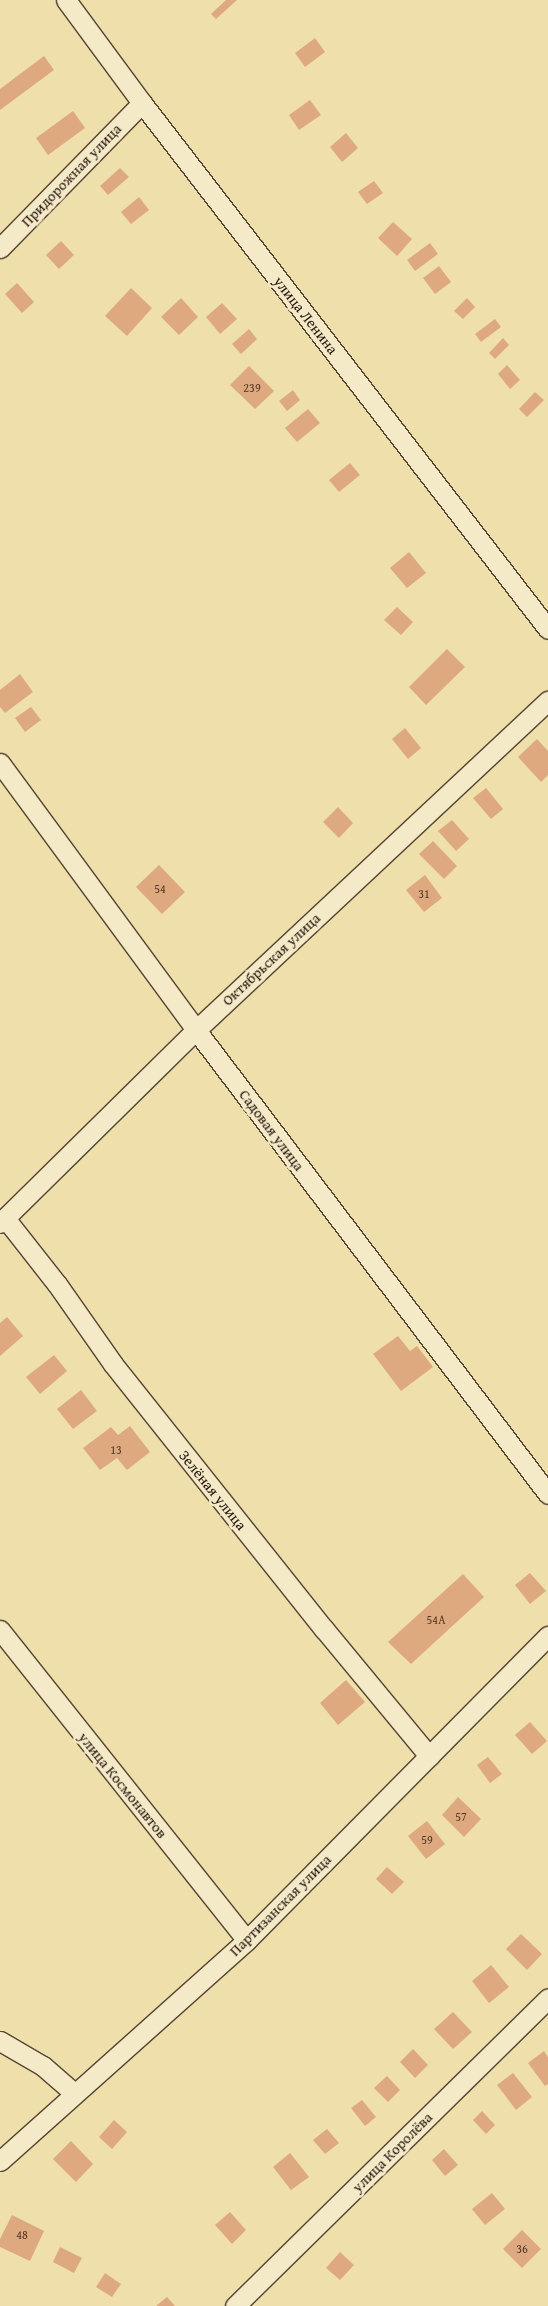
<!DOCTYPE html>
<html>
<head>
<meta charset="utf-8">
<style>
	body { margin:0 }
	#map { position:relative; width:548px; height:2306px; overflow:hidden; background:#eedfab; font-family:"Gentium Book Plus",serif }
	div>[style] { position:absolute }
	.building>* { inset:0; background:#dfa97f }
	.roads { filter:drop-shadow(1px 0 #564533) drop-shadow(-1px 0 #564533) drop-shadow(0 1px #564533) drop-shadow(0 -1px #564533) }
	.minor>* { height:19px; margin:-9.5px; padding:0 9.5px; transform-origin:9.5px; border-radius:9.5px; background:#f4eac8 }
	span { translate:-50% -50%; white-space:nowrap; text-align:center; line-height:1.15; -webkit-text-stroke:5px #f4eac8; paint-order:stroke }
	.number-label { font-size:12px; color:#533828 }
	.number-label span { -webkit-text-stroke-width:0 }
	.street-label { font-size:15px; color:#24120b }
</style>
</head>
<body>
<div id="map">
	<div class="building">
		<i style="clip-path:polygon(226px 0,237px 0,216px 19px,211px 14px)"></i>
		<i style="clip-path:polygon(315px 38px,325px 52px,305px 67px,295px 53px)"></i>
		<i style="clip-path:polygon(44px 56px,54px 70px,0 110px,0 89px)"></i>
		<i style="clip-path:polygon(310px 100px,321px 115px,299px 130px,289px 115px)"></i>
		<i style="clip-path:polygon(73px 111px,85px 128px,48px 155px,36px 138px)"></i>
		<i style="clip-path:polygon(346px 133px,358px 148px,342px 162px,330px 147px)"></i>
		<i style="clip-path:polygon(120px 168px,129px 177px,108px 195px,100px 186px)"></i>
		<i style="clip-path:polygon(374px 181px,383px 193px,367px 204px,358px 192px)"></i>
		<i style="clip-path:polygon(139px 197px,149px 210px,131px 224px,121px 212px)"></i>
		<i style="clip-path:polygon(393px 222px,412px 239px,397px 256px,378px 238px)"></i>
		<i style="clip-path:polygon(61px 241px,74px 255px,59px 269px,46px 255px)"></i>
		<i style="clip-path:polygon(430px 243px,438px 254px,415px 271px,407px 260px)"></i>
		<i style="clip-path:polygon(439px 266px,451px 282px,435px 294px,423px 278px)"></i>
		<i style="clip-path:polygon(17px 283px,34px 302px,22px 313px,5px 294px)"></i>
		<i style="clip-path:polygon(131px 288px,152px 308px,127px 336px,105px 316px)"></i>
		<i style="clip-path:polygon(181px 298px,198px 317px,179px 335px,161px 317px)"></i>
		<i style="clip-path:polygon(467px 298px,475px 307px,463px 319px,454px 311px)"></i>
		<i style="clip-path:polygon(222px 303px,237px 319px,220px 334px,206px 317px)"></i>
		<i style="clip-path:polygon(495px 319px,501px 327px,481px 342px,475px 334px)"></i>
		<i style="clip-path:polygon(249px 329px,257px 339px,241px 354px,232px 344px)"></i>
		<i style="clip-path:polygon(503px 338px,509px 345px,495px 359px,489px 353px)"></i>
		<i style="clip-path:polygon(507px 365px,520px 380px,510px 389px,498px 374px)"></i>
		<i style="clip-path:polygon(249px 366px,274px 391px,255px 409px,230px 385px)"></i>
		<i style="clip-path:polygon(293px 390px,300px 400px,287px 411px,279px 401px)"></i>
		<i style="clip-path:polygon(535px 392px,544px 400px,527px 417px,519px 409px)"></i>
		<i style="clip-path:polygon(308px 409px,320px 423px,297px 442px,285px 428px)"></i>
		<i style="clip-path:polygon(350px 463px,360px 475px,339px 492px,329px 480px)"></i>
		<i style="clip-path:polygon(409px 552px,426px 573px,407px 588px,390px 568px)"></i>
		<i style="clip-path:polygon(397px 607px,413px 622px,401px 635px,384px 620px)"></i>
		<i style="clip-path:polygon(447px 649px,465px 667px,426px 705px,409px 687px)"></i>
		<i style="clip-path:polygon(20px 674px,33px 692px,5px 713px,0 707px,0 690px)"></i>
		<i style="clip-path:polygon(31px 707px,41px 720px,25px 732px,15px 718px)"></i>
		<i style="clip-path:polygon(405px 728px,421px 748px,408px 759px,392px 739px)"></i>
		<i style="clip-path:polygon(537px 739px,548px 751px,548px 775px,541px 782px,518px 757px)"></i>
		<i style="clip-path:polygon(486px 788px,503px 809px,491px 819px,473px 798px)"></i>
		<i style="clip-path:polygon(338px 807px,353px 823px,339px 838px,323px 822px)"></i>
		<i style="clip-path:polygon(452px 820px,469px 839px,456px 851px,438px 831px)"></i>
		<i style="clip-path:polygon(433px 841px,457px 866px,444px 879px,419px 854px)"></i>
		<i style="clip-path:polygon(159px 865px,185px 892px,162px 914px,136px 887px)"></i>
		<i style="clip-path:polygon(425px 875px,442px 898px,424px 912px,406px 890px)"></i>
		<i style="clip-path:polygon(7px 1317px,23px 1336px,0 1356px,0 1323px)"></i>
		<i style="clip-path:polygon(398px 1336px,410px 1351px,417px 1346px,433px 1367px,401px 1391px,373px 1354px)"></i>
		<i style="clip-path:polygon(54px 1355px,67px 1371px,40px 1394px,26px 1377px)"></i>
		<i style="clip-path:polygon(81px 1390px,97px 1411px,73px 1429px,57px 1409px)"></i>
		<i style="clip-path:polygon(130px 1426px,150px 1452px,127px 1470px,117px 1458px,100px 1470px,83px 1448px,111px 1427px,118px 1435px)"></i>
		<i style="clip-path:polygon(530px 1573px,546px 1591px,530px 1604px,515px 1585px)"></i>
		<i style="clip-path:polygon(463px 1574px,484px 1597px,411px 1664px,388px 1642px)"></i>
		<i style="clip-path:polygon(346px 1680px,365px 1702px,338px 1725px,320px 1703px)"></i>
		<i style="clip-path:polygon(530px 1722px,547px 1741px,532px 1754px,515px 1735px)"></i>
		<i style="clip-path:polygon(488px 1757px,502px 1774px,490px 1783px,477px 1765px)"></i>
		<i style="clip-path:polygon(458px 1797px,481px 1819px,464px 1837px,442px 1815px)"></i>
		<i style="clip-path:polygon(427px 1821px,445px 1844px,426px 1859px,408px 1836px)"></i>
		<i style="clip-path:polygon(387px 1867px,404px 1882px,392px 1894px,376px 1879px)"></i>
		<i style="clip-path:polygon(521px 1934px,542px 1954px,527px 1970px,506px 1949px)"></i>
		<i style="clip-path:polygon(491px 1965px,509px 1987px,489px 2003px,472px 1981px)"></i>
		<i style="clip-path:polygon(453px 2012px,472px 2032px,453px 2049px,434px 2029px)"></i>
		<i style="clip-path:polygon(413px 2049px,428px 2065px,415px 2078px,400px 2062px)"></i>
		<i style="clip-path:polygon(544px 2051px,548px 2057px,548px 2084px,545px 2086px,528px 2063px)"></i>
		<i style="clip-path:polygon(513px 2073px,532px 2097px,516px 2110px,497px 2085px)"></i>
		<i style="clip-path:polygon(387px 2076px,400px 2090px,388px 2102px,374px 2088px)"></i>
		<i style="clip-path:polygon(362px 2100px,376px 2117px,365px 2126px,351px 2108px)"></i>
		<i style="clip-path:polygon(482px 2111px,495px 2125px,486px 2134px,473px 2120px)"></i>
		<i style="clip-path:polygon(114px 2120px,127px 2132px,112px 2149px,99px 2137px)"></i>
		<i style="clip-path:polygon(327px 2129px,339px 2143px,325px 2154px,313px 2140px)"></i>
		<i style="clip-path:polygon(71px 2141px,93px 2164px,76px 2182px,53px 2159px)"></i>
		<i style="clip-path:polygon(444px 2149px,458px 2165px,445px 2176px,432px 2160px)"></i>
		<i style="clip-path:polygon(290px 2153px,309px 2177px,291px 2190px,273px 2167px)"></i>
		<i style="clip-path:polygon(492px 2193px,505px 2209px,485px 2225px,472px 2209px)"></i>
		<i style="clip-path:polygon(230px 2212px,246px 2230px,232px 2244px,215px 2225px)"></i>
		<i style="clip-path:polygon(12px 2215px,44px 2231px,30px 2261px,0 2247px,0 2239px)"></i>
		<i style="clip-path:polygon(522px 2230px,541px 2249px,522px 2268px,503px 2249px)"></i>
		<i style="clip-path:polygon(60px 2247px,82px 2258px,74px 2273px,53px 2262px)"></i>
		<i style="clip-path:polygon(340px 2252px,354px 2265px,340px 2280px,326px 2268px)"></i>
		<i style="clip-path:polygon(105px 2273px,121px 2284px,112px 2297px,96px 2287px)"></i>
		<i style="clip-path:polygon(167px 2297px,175px 2306px,156px 2306px)"></i>
	</div>
	<div class="roads">
		<div class="minor">
			<i style="left:66px;top:0;width:128px;rotate:53.6deg"></i>
			<i style="left:142px;top:103px;width:664px;rotate:52.34deg"></i>
			<i style="left:0;top:248px;width:203px;rotate:-45.6deg"></i>
			<i style="left:0;top:763px;width:331px;rotate:53.7deg"></i>
			<i style="left:196px;top:1030px;width:582px;rotate:52.82deg"></i>
			<i style="left:5px;top:1218px;width:84px;rotate:51.8deg"></i>
			<i style="left:57px;top:1284px;width:98px;rotate:55deg"></i>
			<i style="left:113px;top:1364px;width:339px;rotate:51.5deg"></i>
			<i style="left:324px;top:1629px;width:165px;rotate:50.4deg"></i>
			<i style="left:0;top:1223px;width:275px;rotate:-44.6deg"></i>
			<i style="left:196px;top:1030px;width:482px;rotate:-43.1deg"></i>
			<i style="left:0;top:1630px;width:396px;rotate:51.5deg"></i>
			<i style="left:0;top:2041px;width:50px;rotate:30.2deg"></i>
			<i style="left:43px;top:2066px;width:41px;rotate:41.1deg"></i>
			<i style="left:0;top:2161px;width:331px;rotate:-41.8deg"></i>
			<i style="left:247px;top:1940px;width:428px;rotate:-45.3deg"></i>
			<i style="left:235px;top:2306px;width:439px;rotate:-44.5deg"></i>
		</div>
	</div>
	<div class="number-label">
		<span style="left:252px;top:388px">239</span>
		<span style="left:160px;top:889px">54</span>
		<span style="left:424px;top:894px">31</span>
		<span style="left:116px;top:1450px">13</span>
		<span style="left:436px;top:1620px">54А</span>
		<span style="left:461px;top:1817px">57</span>
		<span style="left:427px;top:1840px">59</span>
		<span style="left:22px;top:2235px">48</span>
		<span style="left:522px;top:2249px">36</span>
	</div>
	<div class="street-label">
		<span style="left:71px;top:175px;rotate:-46deg">Придорожная улица</span>
		<span style="left:306px;top:315px;rotate:52deg">улица Ленина</span>
		<span style="left:271px;top:959px;rotate:-43deg">Октябрьская улица</span>
		<span style="left:272px;top:1130px;rotate:53deg">Садовая улица</span>
		<span style="left:213px;top:1490px;rotate:51deg">Зелёная улица</span>
		<span style="left:123px;top:1785px;rotate:51deg">улица Космонавтов</span>
		<span style="left:280px;top:1905px;rotate:-45deg">Партизанская улица</span>
		<span style="left:392px;top:2152px;rotate:-45deg">улица Королёва</span>
	</div>
</div>
</body>
</html>
